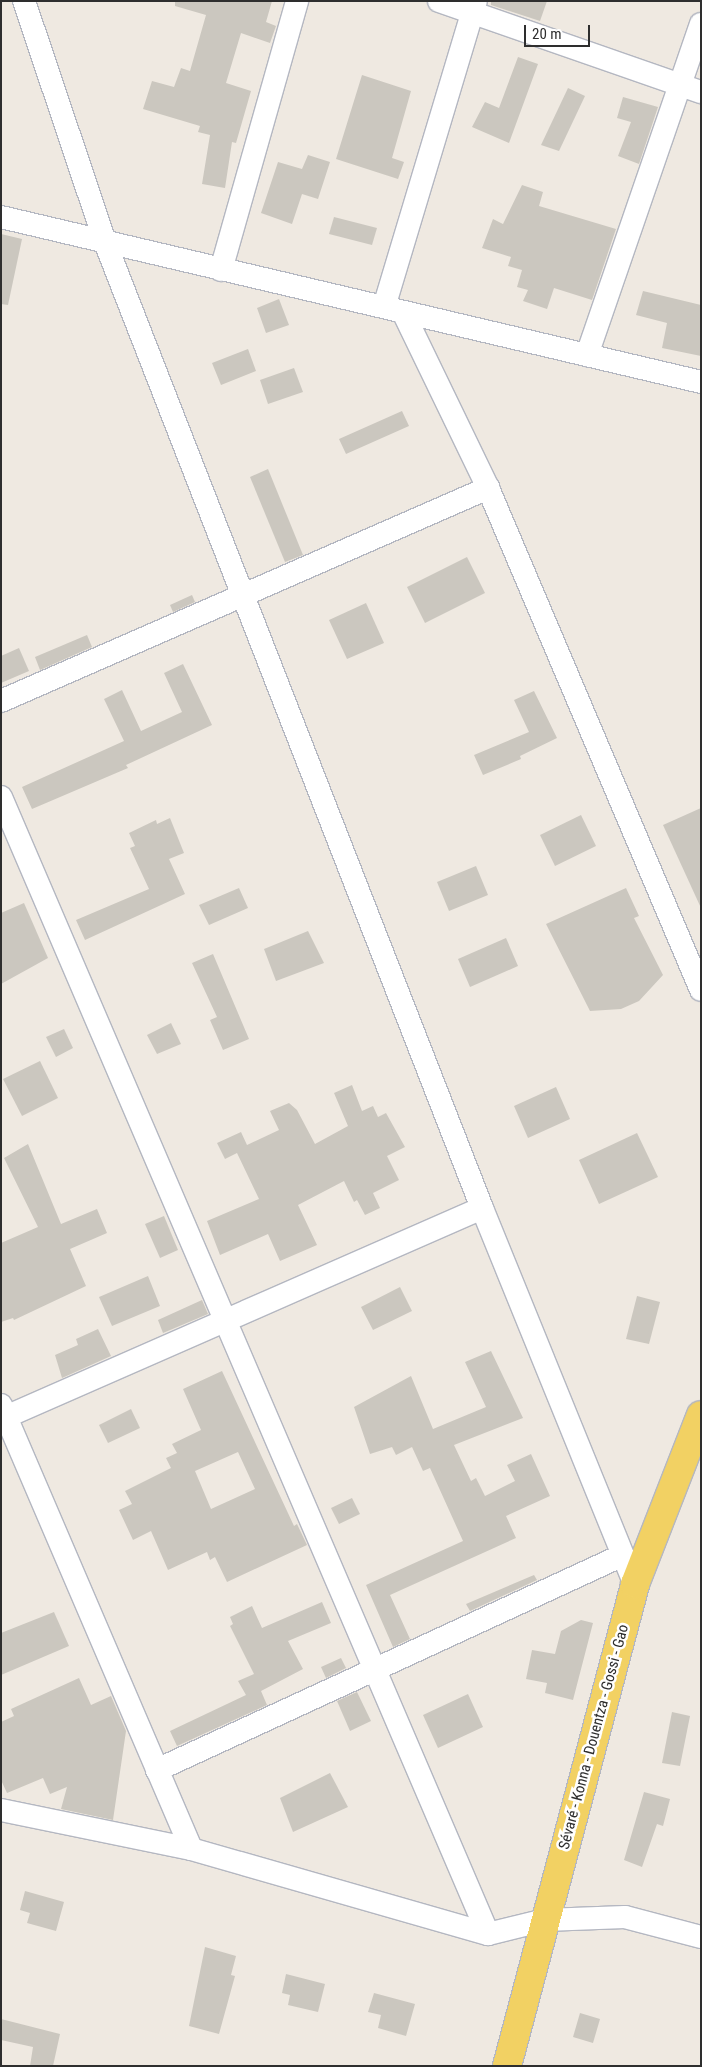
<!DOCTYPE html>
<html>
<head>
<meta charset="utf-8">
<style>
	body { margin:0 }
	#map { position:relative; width:702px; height:2067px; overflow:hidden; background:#efe9e1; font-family:"Roboto Condensed",sans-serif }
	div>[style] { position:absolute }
	.building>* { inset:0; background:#cbc7bf }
	.roads { filter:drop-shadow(1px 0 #b4b7c1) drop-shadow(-1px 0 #b4b7c1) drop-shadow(0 1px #b4b7c1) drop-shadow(0 -1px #b4b7c1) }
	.street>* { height:22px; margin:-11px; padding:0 11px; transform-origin:11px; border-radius:11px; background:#fff }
	.primary>* { height:28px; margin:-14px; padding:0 14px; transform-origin:14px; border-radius:14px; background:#f2d163 }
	span { translate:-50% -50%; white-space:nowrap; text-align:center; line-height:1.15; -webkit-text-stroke:5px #fff; paint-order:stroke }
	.street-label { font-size:15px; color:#2e2e2e }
	.frame { position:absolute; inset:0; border:2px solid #2e2e2e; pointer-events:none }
	.scale { position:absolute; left:524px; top:25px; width:66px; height:22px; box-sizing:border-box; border:2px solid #2e2e2e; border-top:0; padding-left:6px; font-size:15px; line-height:18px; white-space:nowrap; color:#2e2e2e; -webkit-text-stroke:4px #fff; paint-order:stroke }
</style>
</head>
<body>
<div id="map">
	<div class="building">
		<i style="clip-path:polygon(175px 1px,272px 1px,266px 22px,276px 26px,270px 43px,241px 33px,226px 83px,251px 91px,236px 143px,232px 142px,225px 188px,202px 184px,210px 135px,198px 132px,200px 126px,143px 109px,152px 81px,174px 87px,181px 68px,190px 71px,206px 15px,175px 6px)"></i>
		<i style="clip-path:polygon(491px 1px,547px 1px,540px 21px,491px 5px)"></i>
		<i style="clip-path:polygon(518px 57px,538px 64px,509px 143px,472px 127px,485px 102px,499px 108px)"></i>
		<i style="clip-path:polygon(362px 75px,411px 91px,392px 158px,404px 162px,398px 179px,336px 159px)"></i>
		<i style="clip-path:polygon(568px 88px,585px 96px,559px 151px,541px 145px)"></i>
		<i style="clip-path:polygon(623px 97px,658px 107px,639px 164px,618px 156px,631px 122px,617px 118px)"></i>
		<i style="clip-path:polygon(308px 155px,330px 162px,318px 199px,302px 194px,292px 224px,261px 213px,278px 162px,302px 169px)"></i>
		<i style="clip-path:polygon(522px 185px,543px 192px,539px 206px,616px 229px,592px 300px,554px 288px,547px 309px,523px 301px,528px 290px,517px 287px,522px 270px,508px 266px,511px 257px,482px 248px,493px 219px,503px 224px)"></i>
		<i style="clip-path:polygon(334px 217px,377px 228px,372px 245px,329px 234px)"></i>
		<i style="clip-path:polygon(1px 234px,22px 239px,8px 305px,1px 304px)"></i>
		<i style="clip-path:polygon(643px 291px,701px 305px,701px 356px,662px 348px,667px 323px,636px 315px)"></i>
		<i style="clip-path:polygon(279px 299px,289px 325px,266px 333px,257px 308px)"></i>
		<i style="clip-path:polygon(248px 349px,256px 371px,221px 385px,212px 363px)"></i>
		<i style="clip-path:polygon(294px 368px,303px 392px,268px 404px,260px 380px)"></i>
		<i style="clip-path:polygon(402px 411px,409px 426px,346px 454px,339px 439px)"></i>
		<i style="clip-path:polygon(268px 469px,303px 555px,285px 562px,250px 477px)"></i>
		<i style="clip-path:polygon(467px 557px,485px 593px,425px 623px,407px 587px)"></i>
		<i style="clip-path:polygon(192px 595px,195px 602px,173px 612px,170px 605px)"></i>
		<i style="clip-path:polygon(366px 603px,384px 643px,347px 659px,329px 620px)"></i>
		<i style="clip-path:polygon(87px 635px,92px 647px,40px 670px,35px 657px)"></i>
		<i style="clip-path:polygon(19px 648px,29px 671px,1px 683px,1px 656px)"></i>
		<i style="clip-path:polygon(183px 664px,212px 725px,126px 765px,128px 768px,32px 809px,22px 787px,124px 741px,104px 699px,122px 690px,141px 731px,182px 712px,164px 673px)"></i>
		<i style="clip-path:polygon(534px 691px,557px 738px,520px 756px,521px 759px,483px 775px,474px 755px,529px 732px,514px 700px)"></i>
		<i style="clip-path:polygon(701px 808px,701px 908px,663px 825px)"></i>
		<i style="clip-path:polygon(581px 815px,596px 846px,555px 866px,540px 835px)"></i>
		<i style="clip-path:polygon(170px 818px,184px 853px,169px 859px,185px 894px,85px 940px,76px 920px,149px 889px,130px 848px,135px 846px,129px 833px,156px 820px,157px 824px)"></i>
		<i style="clip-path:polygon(476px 866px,488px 895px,449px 911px,437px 882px)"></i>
		<i style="clip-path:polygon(239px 888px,248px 908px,209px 925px,199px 905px)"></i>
		<i style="clip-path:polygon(626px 888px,639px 916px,634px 918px,663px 975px,639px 1001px,621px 1009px,590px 1011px,546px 924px)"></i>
		<i style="clip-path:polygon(24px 903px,48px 958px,1px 984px,1px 913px)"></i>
		<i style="clip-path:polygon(308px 931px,324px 963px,276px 981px,264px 949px)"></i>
		<i style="clip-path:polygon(506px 938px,518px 966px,470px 987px,458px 959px)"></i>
		<i style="clip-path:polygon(213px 954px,249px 1039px,223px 1050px,210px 1020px,217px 1017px,192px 963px)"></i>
		<i style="clip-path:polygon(171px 1023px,181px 1044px,157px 1054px,147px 1035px)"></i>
		<i style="clip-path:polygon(64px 1029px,73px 1048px,56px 1057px,46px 1037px)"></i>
		<i style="clip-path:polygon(40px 1061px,58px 1098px,22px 1116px,3px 1079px)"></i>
		<i style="clip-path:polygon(352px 1085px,362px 1111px,373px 1106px,378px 1117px,386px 1113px,405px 1147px,387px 1156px,399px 1180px,373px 1193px,380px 1208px,365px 1215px,357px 1200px,354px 1202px,344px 1181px,298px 1205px,317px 1245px,280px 1261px,268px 1234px,220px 1255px,207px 1221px,259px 1199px,237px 1153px,225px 1159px,217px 1143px,241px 1132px,247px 1145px,279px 1130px,270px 1111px,289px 1103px,297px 1110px,315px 1144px,348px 1126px,334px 1093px)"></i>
		<i style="clip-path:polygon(556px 1087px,570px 1119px,528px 1138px,514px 1106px)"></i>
		<i style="clip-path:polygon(637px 1133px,658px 1177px,599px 1204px,579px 1160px)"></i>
		<i style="clip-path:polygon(28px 1144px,61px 1224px,97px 1209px,107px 1233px,70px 1249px,86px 1286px,14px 1320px,13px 1318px,1px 1322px,1px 1243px,38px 1227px,4px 1158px)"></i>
		<i style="clip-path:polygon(164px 1216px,178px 1250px,160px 1258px,145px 1224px)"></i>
		<i style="clip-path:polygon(148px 1276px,160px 1306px,112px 1326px,99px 1297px)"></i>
		<i style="clip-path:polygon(400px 1287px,412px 1311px,373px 1330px,361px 1307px)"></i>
		<i style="clip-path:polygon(637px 1296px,660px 1302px,649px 1344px,626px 1339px)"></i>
		<i style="clip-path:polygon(202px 1300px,208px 1314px,163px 1333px,158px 1320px)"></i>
		<i style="clip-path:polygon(98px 1329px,111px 1356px,62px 1378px,55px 1355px,78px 1345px,76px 1339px)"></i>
		<i style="clip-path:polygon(491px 1351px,523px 1418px,454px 1445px,471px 1481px,476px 1478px,485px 1496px,515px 1481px,507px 1465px,531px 1454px,550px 1496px,506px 1516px,516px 1538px,390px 1595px,410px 1639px,393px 1647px,366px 1585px,463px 1541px,430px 1468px,423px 1471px,412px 1447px,396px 1455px,392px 1447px,370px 1454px,354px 1407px,411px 1376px,433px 1429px,486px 1407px,465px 1362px)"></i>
		<i style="clip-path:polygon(evenodd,222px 1371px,294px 1526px,297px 1524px,307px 1545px,227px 1582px,215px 1557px,210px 1560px,207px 1552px,168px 1570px,151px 1531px,133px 1540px,119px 1510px,132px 1504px,125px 1491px,171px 1468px,166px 1458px,177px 1453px,172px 1444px,201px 1430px,183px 1389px,222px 1371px,238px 1452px,255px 1489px,211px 1509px,195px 1471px,238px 1452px)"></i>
		<i style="clip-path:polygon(131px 1409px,140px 1428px,108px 1443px,99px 1425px)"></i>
		<i style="clip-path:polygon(352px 1498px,360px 1514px,339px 1524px,331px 1508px)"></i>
		<i style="clip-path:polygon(534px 1575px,537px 1580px,470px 1611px,466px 1604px)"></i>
		<i style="clip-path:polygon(322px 1602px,331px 1623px,288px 1641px,303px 1669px,261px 1691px,267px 1705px,177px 1746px,170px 1731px,246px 1695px,238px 1681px,254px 1674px,230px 1626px,233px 1624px,230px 1617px,252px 1606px,262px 1628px)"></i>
		<i style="clip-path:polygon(54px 1612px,69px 1646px,1px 1675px,1px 1633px)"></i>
		<i style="clip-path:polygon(581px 1620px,593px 1623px,573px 1700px,545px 1693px,547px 1683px,526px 1679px,532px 1650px,555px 1654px,561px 1631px)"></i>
		<i style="clip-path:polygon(341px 1658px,346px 1668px,326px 1678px,321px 1667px)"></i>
		<i style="clip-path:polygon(79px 1678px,91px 1705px,111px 1696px,126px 1731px,113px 1820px,61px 1809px,67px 1787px,50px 1794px,43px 1778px,7px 1793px,1px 1780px,1px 1722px,14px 1716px,11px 1709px)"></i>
		<i style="clip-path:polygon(357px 1692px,371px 1721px,350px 1731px,337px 1701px)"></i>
		<i style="clip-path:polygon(468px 1694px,483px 1727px,438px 1748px,423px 1715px)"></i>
		<i style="clip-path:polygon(672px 1712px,690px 1716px,680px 1766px,662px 1763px)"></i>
		<i style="clip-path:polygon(330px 1773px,348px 1807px,293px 1832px,280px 1798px)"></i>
		<i style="clip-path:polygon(644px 1792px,670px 1799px,663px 1826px,657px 1824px,642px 1867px,624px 1860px)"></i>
		<i style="clip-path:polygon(25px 1891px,64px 1902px,56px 1931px,27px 1923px,30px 1913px,20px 1910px)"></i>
		<i style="clip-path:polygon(205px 1947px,236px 1956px,231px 1975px,235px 1976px,219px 2034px,189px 2026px)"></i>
		<i style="clip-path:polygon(286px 1974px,325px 1984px,318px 2012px,288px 2005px,290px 1995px,282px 1993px)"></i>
		<i style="clip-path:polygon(374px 1993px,415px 2004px,406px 2036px,378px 2028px,381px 2015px,368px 2012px)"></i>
		<i style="clip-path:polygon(580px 2013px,600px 2019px,593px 2043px,573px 2037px)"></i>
		<i style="clip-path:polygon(1px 2019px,60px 2034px,53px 2066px,30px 2066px,33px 2047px,1px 2040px)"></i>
	</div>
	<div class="roads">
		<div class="street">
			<i style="left:24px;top:1px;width:254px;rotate:71.4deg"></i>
			<i style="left:105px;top:242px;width:1037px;rotate:68.68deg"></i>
			<i style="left:482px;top:1208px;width:406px;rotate:67.9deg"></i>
			<i style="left:439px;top:1px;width:277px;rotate:19.2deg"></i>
			<i style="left:1px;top:217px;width:719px;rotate:13.26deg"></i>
			<i style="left:221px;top:270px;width:280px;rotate:-74.2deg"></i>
			<i style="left:384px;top:307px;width:320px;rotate:-73.3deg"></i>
			<i style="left:403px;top:312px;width:195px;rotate:64.2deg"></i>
			<i style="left:488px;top:488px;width:545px;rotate:67.01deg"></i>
			<i style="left:587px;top:355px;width:350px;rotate:-71deg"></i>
			<i style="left:1px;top:701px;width:532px;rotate:-23.62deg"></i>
			<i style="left:1px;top:797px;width:1237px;rotate:66.81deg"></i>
			<i style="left:1px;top:1405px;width:483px;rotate:66.8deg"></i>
			<i style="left:1px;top:1419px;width:525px;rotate:-23.69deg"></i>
			<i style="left:157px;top:1770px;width:513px;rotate:-24.77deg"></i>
			<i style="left:1px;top:1810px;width:194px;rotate:11.6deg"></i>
			<i style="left:191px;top:1849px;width:309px;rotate:16deg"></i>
			<i style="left:488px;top:1934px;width:59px;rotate:-13.8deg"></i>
			<i style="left:545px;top:1920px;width:80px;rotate:-2.1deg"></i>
			<i style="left:625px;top:1917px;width:79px;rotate:14.7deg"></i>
		</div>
		<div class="primary">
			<i style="left:507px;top:2066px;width:499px;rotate:-75.1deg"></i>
			<i style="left:635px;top:1584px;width:181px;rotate:-68.7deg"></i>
		</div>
	</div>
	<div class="street-label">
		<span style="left:594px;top:1737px;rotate:-75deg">Sévaré - Konna - Douentza - Gossi - Gao</span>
	</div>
	<div class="frame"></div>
	<div class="scale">20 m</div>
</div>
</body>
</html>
